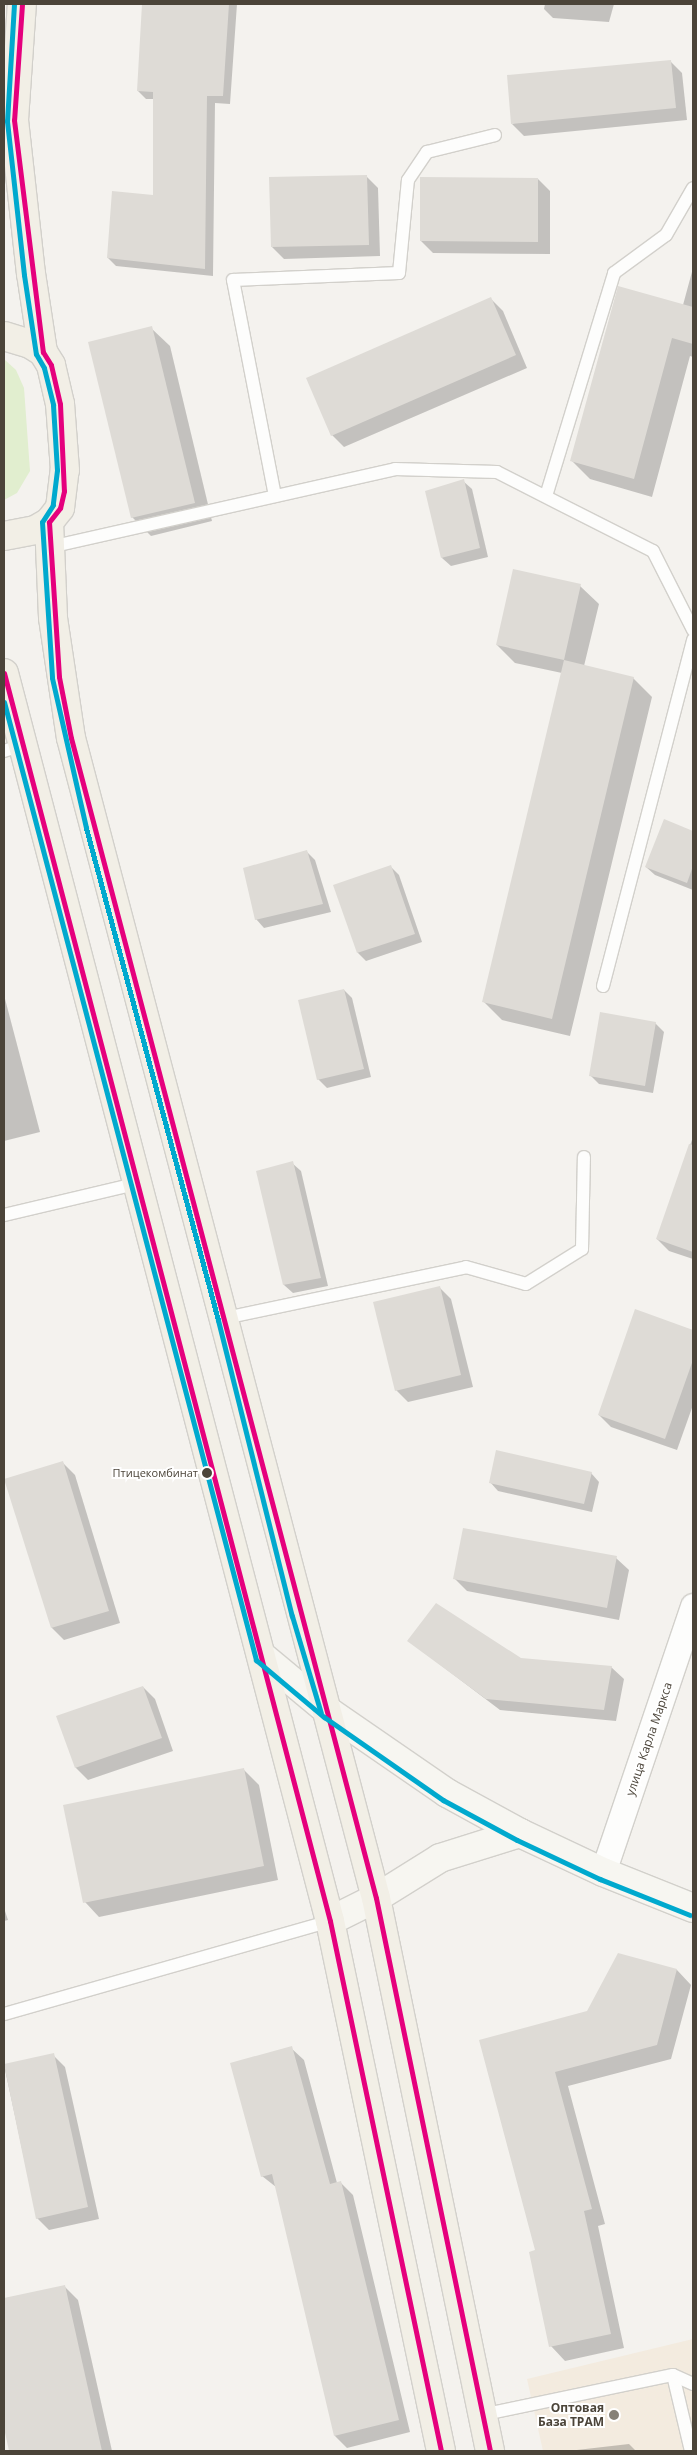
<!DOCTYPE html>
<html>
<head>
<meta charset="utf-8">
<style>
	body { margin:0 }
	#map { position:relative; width:697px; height:2455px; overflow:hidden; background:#f4f2ee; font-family:"Open Sans",sans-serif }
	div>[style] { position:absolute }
	.commercial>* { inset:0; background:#f3ebdf }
	.green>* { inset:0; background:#e1eecf }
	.shadow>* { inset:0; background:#0003 }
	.building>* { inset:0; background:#dedbd6 }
	.roads { filter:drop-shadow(1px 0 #d2d0cb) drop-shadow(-1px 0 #d2d0cb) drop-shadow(0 1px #d2d0cb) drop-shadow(0 -1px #d2d0cb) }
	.lane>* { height:12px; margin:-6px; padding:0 6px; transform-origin:6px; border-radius:6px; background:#fdfdfc }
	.street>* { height:25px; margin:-12.5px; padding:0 12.5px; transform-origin:12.5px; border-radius:12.5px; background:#fdfdfc }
	.secondary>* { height:28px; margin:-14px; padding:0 14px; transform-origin:14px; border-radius:14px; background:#f7f6f1 }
	.primary>* { height:28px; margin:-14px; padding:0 14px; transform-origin:14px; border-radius:14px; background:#f2efe6 }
	.bus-1>* { height:5px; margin:-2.5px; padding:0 2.5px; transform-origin:2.5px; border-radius:2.5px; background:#e5007d }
	.bus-2>* { height:5px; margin:-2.5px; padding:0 2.5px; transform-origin:2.5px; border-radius:2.5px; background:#00a9ce }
	.dots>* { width:14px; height:14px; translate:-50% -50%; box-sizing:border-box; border:2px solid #fff; border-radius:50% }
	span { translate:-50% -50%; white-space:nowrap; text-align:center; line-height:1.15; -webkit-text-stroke:4px #fff; paint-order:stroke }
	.bus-label { font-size:11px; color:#4b4439 }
	.right { translate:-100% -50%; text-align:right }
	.street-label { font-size:12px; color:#4b4439 }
	.poi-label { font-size:12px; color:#4b4439; font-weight:700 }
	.frame { position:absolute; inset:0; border:5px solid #4b4439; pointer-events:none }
</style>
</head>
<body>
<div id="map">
	<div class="commercial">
		<i style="clip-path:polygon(693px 2339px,693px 2451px,543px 2451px,527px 2379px)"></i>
	</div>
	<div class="green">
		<i style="clip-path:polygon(4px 359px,16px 370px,24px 388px,30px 471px,17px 493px,4px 500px)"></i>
	</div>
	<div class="shadow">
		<i style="clip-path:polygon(144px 4px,237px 4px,230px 104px,215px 103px,213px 276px,116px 266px,108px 258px,154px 196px,155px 99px,146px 99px,138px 91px)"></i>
		<i style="clip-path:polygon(545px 4px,614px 4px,609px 22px,553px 18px,544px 9px)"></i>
		<i style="clip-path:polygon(670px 61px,682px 73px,687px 120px,524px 136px,512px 124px)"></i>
		<i style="clip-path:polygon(366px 176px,378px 188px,380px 256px,284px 259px,272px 247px)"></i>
		<i style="clip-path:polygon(538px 179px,550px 191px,550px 254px,433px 253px,421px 241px)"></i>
		<i style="clip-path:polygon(693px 268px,693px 357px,690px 356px,652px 497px,590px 479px,572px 461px,683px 305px)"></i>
		<i style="clip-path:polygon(491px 299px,503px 311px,527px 368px,344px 447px,332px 435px)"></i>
		<i style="clip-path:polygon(151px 328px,170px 346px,212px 521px,151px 536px,132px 517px)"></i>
		<i style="clip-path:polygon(463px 481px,472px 489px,488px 557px,451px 566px,442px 558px)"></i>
		<i style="clip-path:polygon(580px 586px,599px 604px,584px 666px,633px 678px,652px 697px,570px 1036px,502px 1020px,483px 1001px,562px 673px,515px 663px,497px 645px)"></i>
		<i style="clip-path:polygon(664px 821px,693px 832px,693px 890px,655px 875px,646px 867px)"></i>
		<i style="clip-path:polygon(307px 852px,315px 860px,331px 912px,264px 928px,256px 919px)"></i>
		<i style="clip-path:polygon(391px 867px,399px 875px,422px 942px,366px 961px,358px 953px,335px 886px)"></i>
		<i style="clip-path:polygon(344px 990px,352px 998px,371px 1077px,327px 1088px,318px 1079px)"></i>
		<i style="clip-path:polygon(4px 995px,40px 1132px,4px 1141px)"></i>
		<i style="clip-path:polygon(655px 1023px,664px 1032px,653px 1093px,599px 1084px,590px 1075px)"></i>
		<i style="clip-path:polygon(693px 1137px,693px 1259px,669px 1251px,657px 1239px)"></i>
		<i style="clip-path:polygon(292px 1163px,301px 1171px,328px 1286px,293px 1293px,284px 1285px,257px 1172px)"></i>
		<i style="clip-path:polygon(439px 1287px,451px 1299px,473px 1387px,408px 1402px,396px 1390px)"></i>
		<i style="clip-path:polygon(636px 1311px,693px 1331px,693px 1405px,677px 1450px,611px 1427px,599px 1415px)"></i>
		<i style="clip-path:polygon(63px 1463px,75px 1475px,120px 1623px,64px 1640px,52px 1628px,6px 1480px)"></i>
		<i style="clip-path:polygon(591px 1473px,599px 1482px,592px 1512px,498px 1491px,490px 1482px)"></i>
		<i style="clip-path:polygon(616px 1558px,629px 1570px,619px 1620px,467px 1591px,455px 1579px)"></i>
		<i style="clip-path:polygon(409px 1641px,521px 1659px,611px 1667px,624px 1679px,616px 1721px,500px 1710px)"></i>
		<i style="clip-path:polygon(143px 1687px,155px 1699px,173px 1751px,88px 1780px,76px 1768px,58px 1717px)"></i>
		<i style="clip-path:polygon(244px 1770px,259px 1785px,278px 1880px,99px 1917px,85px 1902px)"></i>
		<i style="clip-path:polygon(4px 1908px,8px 1920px,4px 1921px)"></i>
		<i style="clip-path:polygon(619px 1955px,677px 1970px,691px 1985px,671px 2059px,568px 2086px,605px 2224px,598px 2226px,624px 2348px,565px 2361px,551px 2346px,536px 2251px,480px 2041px,588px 2012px)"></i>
		<i style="clip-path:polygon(291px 2048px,304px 2060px,337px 2183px,341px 2183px,353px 2195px,410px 2432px,347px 2448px,335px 2436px,276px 2187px,262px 2176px)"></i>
		<i style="clip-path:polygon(53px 2055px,65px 2067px,99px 2219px,49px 2230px,37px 2218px,4px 2065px)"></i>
		<i style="clip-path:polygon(64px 2286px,78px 2300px,112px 2451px,10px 2451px,4px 2422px,4px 2300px)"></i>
		<i style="clip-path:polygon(629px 2444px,636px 2451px,568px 2451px)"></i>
	</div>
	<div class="building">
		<i style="clip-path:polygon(142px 4px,229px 4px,223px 96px,207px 96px,205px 269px,107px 258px,112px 191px,153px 195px,153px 92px,137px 91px)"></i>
		<i style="clip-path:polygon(671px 60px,676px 108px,511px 124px,507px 75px)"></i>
		<i style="clip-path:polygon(367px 175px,369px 245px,271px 247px,269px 177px)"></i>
		<i style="clip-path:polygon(420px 177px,538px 178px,538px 242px,420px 241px)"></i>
		<i style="clip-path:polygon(618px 286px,693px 307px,693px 344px,672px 338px,634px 479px,570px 461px)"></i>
		<i style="clip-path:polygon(491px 297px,516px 355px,331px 436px,306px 378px)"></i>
		<i style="clip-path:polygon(152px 326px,195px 503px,131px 518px,88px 342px)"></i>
		<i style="clip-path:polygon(464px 479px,480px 548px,441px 558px,425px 491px)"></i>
		<i style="clip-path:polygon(513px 569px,581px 584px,564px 660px,496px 645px)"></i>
		<i style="clip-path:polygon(564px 660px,634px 677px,552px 1019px,482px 1002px)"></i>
		<i style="clip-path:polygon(664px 819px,693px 831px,693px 866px,687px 883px,645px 867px)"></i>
		<i style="clip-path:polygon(307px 850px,323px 904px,255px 920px,243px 868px)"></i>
		<i style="clip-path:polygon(391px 865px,415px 934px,357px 953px,333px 885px)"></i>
		<i style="clip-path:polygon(344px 989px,364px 1069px,317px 1080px,298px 1000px)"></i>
		<i style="clip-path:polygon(600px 1012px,656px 1022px,645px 1086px,589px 1076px)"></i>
		<i style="clip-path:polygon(689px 1144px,693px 1145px,693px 1252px,656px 1239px)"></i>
		<i style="clip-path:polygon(293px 1161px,321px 1278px,283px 1285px,256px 1171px)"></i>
		<i style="clip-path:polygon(440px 1286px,461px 1375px,395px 1391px,373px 1302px)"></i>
		<i style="clip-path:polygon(635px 1309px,693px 1330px,693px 1360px,665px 1439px,598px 1415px)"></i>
		<i style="clip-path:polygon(496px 1450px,592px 1472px,584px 1504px,489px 1483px)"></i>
		<i style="clip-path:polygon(63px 1461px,109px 1611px,51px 1628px,4px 1479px)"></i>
		<i style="clip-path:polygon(463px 1528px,617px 1556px,607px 1608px,453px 1579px)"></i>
		<i style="clip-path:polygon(436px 1603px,521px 1658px,612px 1666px,604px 1710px,486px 1699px,407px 1641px)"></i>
		<i style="clip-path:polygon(143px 1686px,162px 1738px,75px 1768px,56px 1716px)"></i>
		<i style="clip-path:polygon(244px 1768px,264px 1866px,83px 1903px,63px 1805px)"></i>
		<i style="clip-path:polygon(618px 1953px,677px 1969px,657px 2045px,555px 2072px,592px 2209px,584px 2211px,611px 2334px,549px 2347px,529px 2252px,535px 2250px,479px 2040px,587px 2011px)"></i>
		<i style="clip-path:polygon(292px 2046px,330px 2184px,341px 2181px,399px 2420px,334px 2436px,272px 2174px,261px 2177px,230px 2063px)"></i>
		<i style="clip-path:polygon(54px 2053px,88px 2207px,36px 2219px,4px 2064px)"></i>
		<i style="clip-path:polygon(65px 2285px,102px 2451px,9px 2451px,4px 2428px,4px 2298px)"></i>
	</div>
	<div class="roads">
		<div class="lane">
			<i style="left:275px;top:496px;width:220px;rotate:-101deg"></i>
			<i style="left:233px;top:280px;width:166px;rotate:-2.4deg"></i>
			<i style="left:399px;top:273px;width:93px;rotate:-84.5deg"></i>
			<i style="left:408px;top:180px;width:34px;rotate:-56deg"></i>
			<i style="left:427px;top:152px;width:70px;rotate:-14deg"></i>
			<i style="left:546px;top:496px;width:233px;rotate:-73deg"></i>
			<i style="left:614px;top:273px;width:64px;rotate:-36.2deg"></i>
			<i style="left:666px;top:235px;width:54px;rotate:-60.1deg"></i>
			<i style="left:50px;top:547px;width:354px;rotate:-12.7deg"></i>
			<i style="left:395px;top:469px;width:102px;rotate:1.7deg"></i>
			<i style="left:497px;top:472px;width:175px;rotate:26.9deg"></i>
			<i style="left:653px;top:551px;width:89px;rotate:63.1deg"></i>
			<i style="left:4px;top:751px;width:20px;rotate:-18deg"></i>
			<i style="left:603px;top:986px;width:358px;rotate:-75.4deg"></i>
			<i style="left:4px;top:1215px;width:139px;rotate:-13.3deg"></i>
			<i style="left:225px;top:1318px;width:246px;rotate:-11.9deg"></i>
			<i style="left:466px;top:1267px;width:62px;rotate:15.8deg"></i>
			<i style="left:526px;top:1284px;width:66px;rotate:-32deg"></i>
			<i style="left:582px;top:1249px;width:92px;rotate:-88.8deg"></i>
			<i style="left:4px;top:2014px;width:339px;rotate:-15.9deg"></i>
			<i style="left:673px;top:2375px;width:78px;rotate:76.7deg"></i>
			<i style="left:481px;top:2415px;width:196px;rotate:-11.8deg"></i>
			<i style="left:673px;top:2375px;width:22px;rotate:24deg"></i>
		</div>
		<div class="street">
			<i style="left:603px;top:1872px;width:281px;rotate:-71.3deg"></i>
		</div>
		<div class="secondary">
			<i style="left:263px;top:1657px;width:85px;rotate:39.7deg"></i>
			<i style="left:328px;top:1711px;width:145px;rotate:34.6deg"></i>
			<i style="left:447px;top:1793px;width:83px;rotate:28.7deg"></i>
			<i style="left:520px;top:1833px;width:92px;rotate:25.2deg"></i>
			<i style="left:603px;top:1872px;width:97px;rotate:21.8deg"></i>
			<i style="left:330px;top:1921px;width:51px;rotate:-26.6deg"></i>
			<i style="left:376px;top:1898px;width:75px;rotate:-32deg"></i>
			<i style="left:440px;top:1858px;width:84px;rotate:-17.4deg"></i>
		</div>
		<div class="primary">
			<i style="left:4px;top:336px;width:27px;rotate:17deg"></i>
			<i style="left:30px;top:344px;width:15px;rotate:32deg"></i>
			<i style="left:49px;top:522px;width:96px;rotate:87.6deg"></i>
			<i style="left:53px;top:618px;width:121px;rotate:81.5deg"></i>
			<i style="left:71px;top:738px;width:1199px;rotate:75.27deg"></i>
			<i style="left:376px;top:1898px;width:565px;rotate:78.35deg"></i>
			<i style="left:4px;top:536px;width:32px;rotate:-11deg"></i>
			<i style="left:35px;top:530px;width:16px;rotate:-30deg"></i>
			<i style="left:49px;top:522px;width:18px;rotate:-52deg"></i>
			<i style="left:60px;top:508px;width:38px;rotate:-83deg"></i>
			<i style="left:65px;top:470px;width:66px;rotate:-94.3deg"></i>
			<i style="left:60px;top:404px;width:40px;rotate:-103deg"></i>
			<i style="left:51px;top:365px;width:15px;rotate:-122deg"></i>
			<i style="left:43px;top:352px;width:79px;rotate:-98.7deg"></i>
			<i style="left:31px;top:274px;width:155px;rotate:-96.3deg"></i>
			<i style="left:14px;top:120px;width:116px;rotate:-86.1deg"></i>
			<i style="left:4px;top:673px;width:1290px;rotate:75.36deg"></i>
			<i style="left:330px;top:1921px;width:541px;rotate:78.17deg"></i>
		</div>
	</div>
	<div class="bus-1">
		<i style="left:22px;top:4px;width:116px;rotate:93.9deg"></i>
		<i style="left:14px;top:120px;width:234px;rotate:82.9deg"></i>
		<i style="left:43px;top:352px;width:15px;rotate:58deg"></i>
		<i style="left:51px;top:365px;width:40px;rotate:77deg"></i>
		<i style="left:60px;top:404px;width:87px;rotate:87.4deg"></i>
		<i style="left:64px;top:491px;width:17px;rotate:103deg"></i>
		<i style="left:60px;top:508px;width:18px;rotate:128deg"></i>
		<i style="left:49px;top:522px;width:155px;rotate:86.3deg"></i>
		<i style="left:59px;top:677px;width:62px;rotate:78.9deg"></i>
		<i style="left:71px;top:738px;width:1199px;rotate:75.27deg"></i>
		<i style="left:376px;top:1898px;width:565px;rotate:78.35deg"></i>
		<i style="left:4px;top:673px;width:1290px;rotate:75.36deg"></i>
		<i style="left:330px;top:1921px;width:541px;rotate:78.17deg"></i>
	</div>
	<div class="bus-2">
		<i style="left:14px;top:4px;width:117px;rotate:93.4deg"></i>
		<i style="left:7px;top:121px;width:155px;rotate:83.7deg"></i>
		<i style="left:24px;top:275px;width:80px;rotate:81.4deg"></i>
		<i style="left:36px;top:354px;width:16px;rotate:60deg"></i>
		<i style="left:44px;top:368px;width:38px;rotate:76deg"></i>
		<i style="left:53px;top:405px;width:65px;rotate:86.5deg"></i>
		<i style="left:57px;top:470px;width:35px;rotate:97deg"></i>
		<i style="left:53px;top:505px;width:20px;rotate:123deg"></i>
		<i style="left:42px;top:522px;width:156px;rotate:86.3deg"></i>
		<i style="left:52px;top:678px;width:154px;rotate:77.2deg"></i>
		<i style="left:86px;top:828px;width:509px;rotate:74.98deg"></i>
		<i style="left:218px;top:1320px;width:305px;rotate:76deg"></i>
		<i style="left:292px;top:1616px;width:101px;rotate:73.4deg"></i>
		<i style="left:4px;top:702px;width:991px;rotate:75.26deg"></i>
		<i style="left:256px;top:1660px;width:89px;rotate:40deg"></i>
		<i style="left:324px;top:1717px;width:145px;rotate:34.9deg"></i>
		<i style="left:443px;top:1800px;width:84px;rotate:28.4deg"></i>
		<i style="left:517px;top:1840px;width:92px;rotate:25.2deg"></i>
		<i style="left:600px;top:1879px;width:97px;rotate:21.8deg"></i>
	</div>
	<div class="dots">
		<i style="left:207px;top:1473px;background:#4b4439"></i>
		<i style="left:614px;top:2415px;background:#868178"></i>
	</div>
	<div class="bus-label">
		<span class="right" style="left:198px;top:1473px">Птицекомбинат</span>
	</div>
	<div class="street-label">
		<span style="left:649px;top:1739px;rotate:-71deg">улица Карла Маркса</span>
	</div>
	<div class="poi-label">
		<span class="right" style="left:604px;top:2415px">Оптовая<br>База ТРАМ</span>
	</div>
	<div class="frame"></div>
</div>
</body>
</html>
